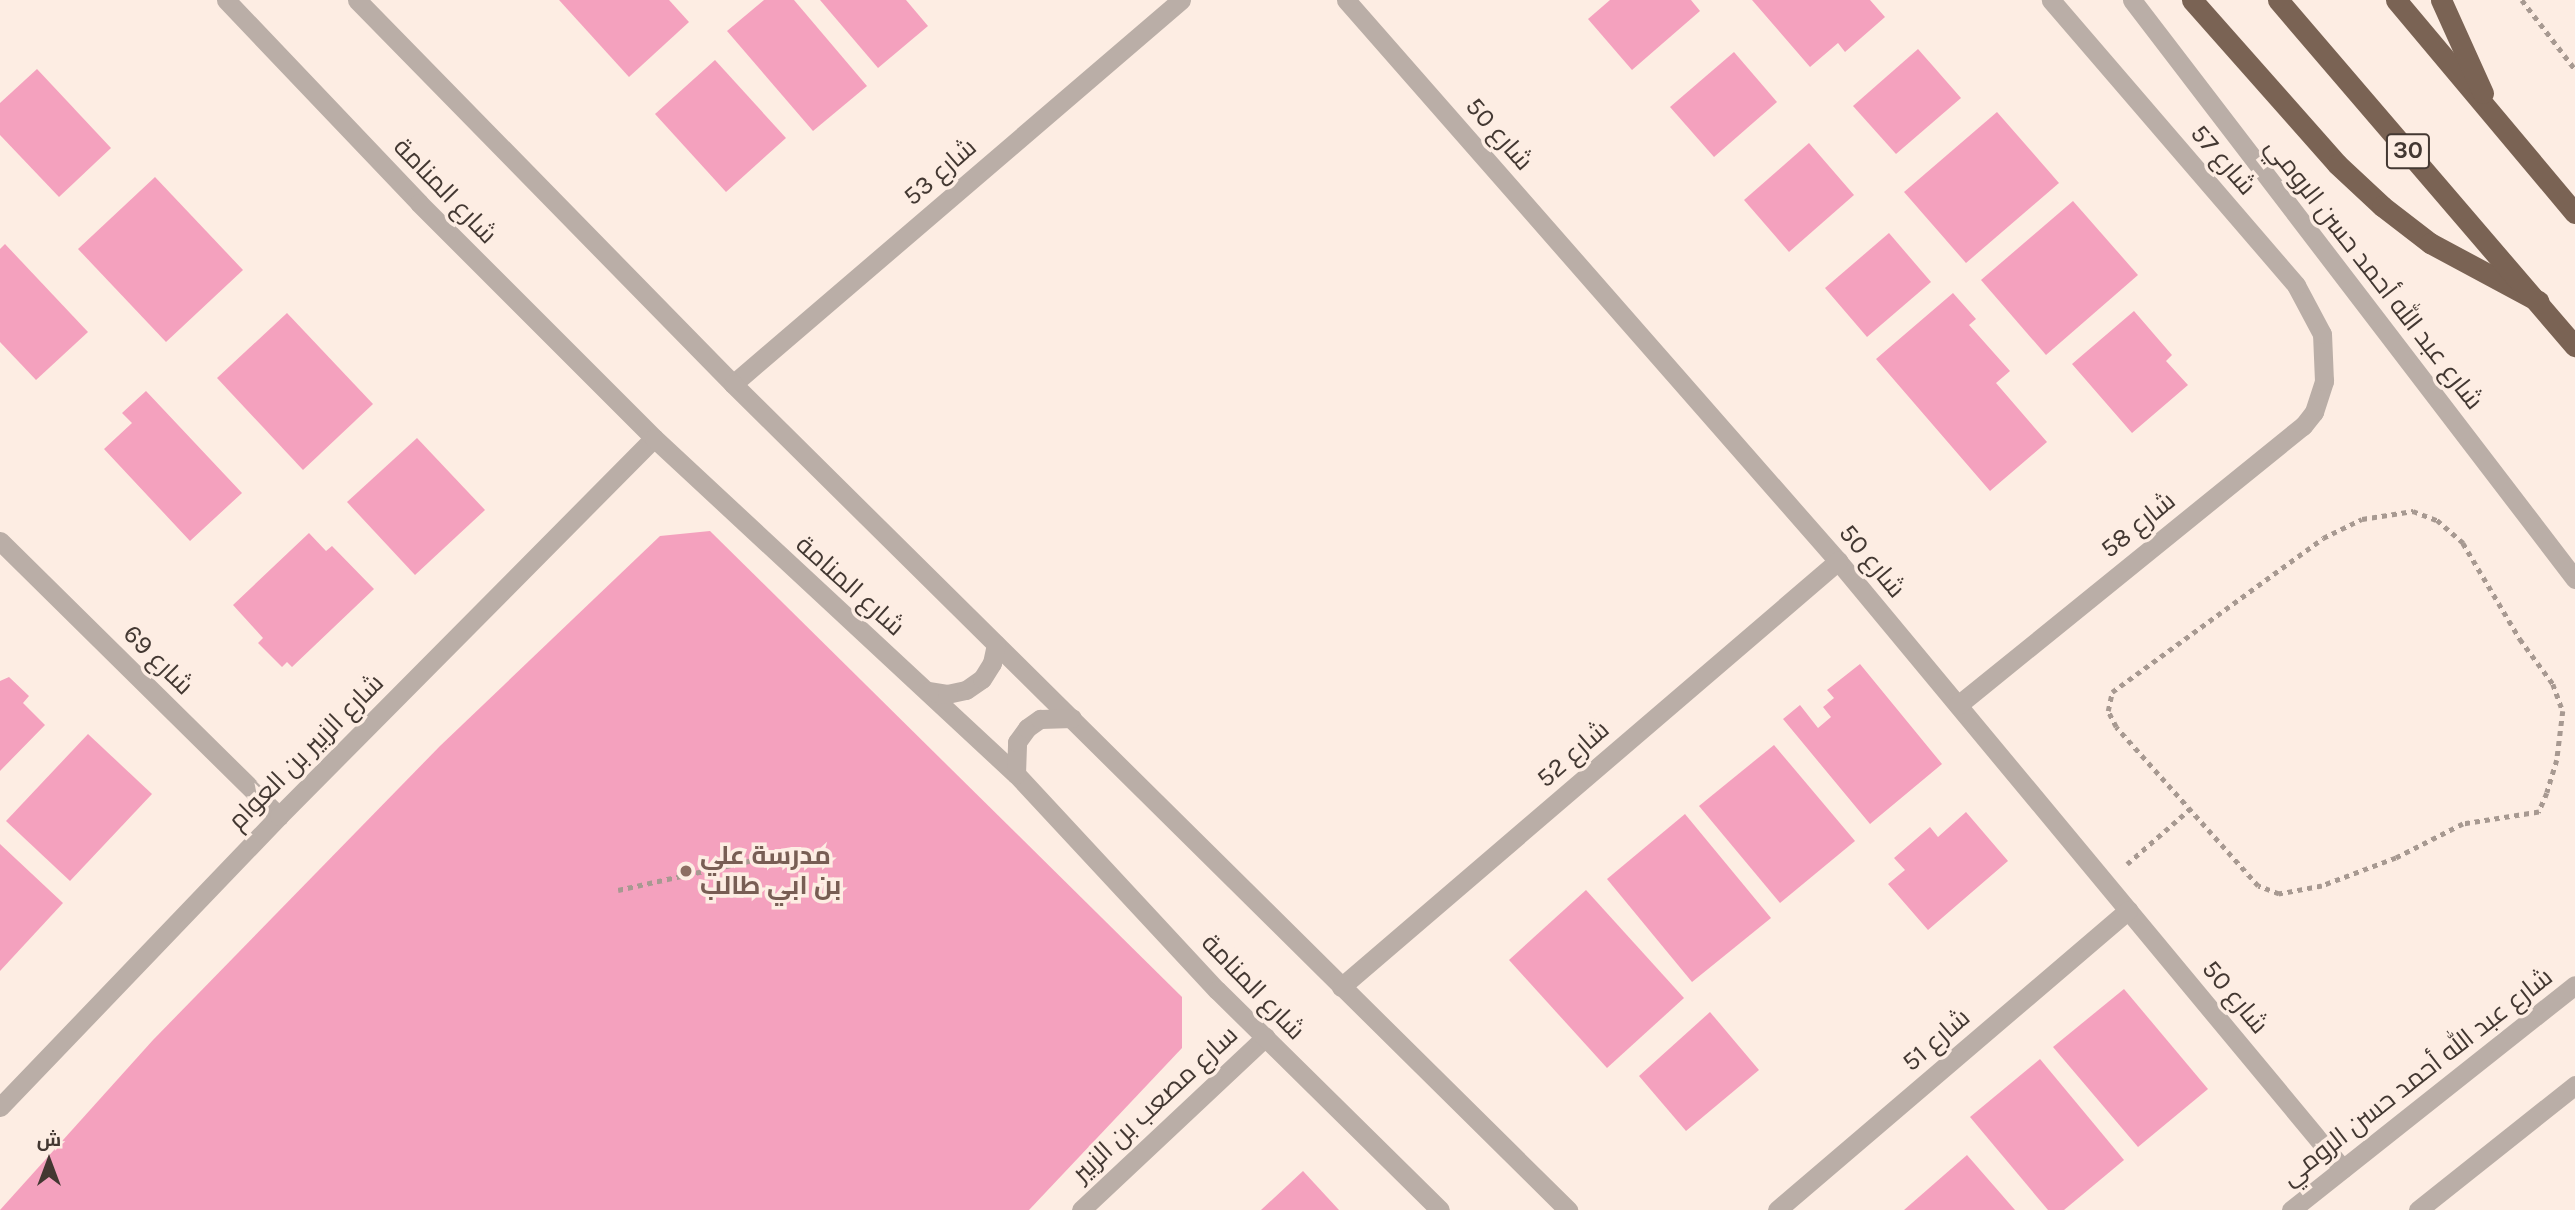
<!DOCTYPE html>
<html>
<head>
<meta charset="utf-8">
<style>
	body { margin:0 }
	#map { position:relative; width:2575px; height:1210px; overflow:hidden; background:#fdede3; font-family:Karla,Cairo,sans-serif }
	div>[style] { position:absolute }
	.building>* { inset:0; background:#f4a1be }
	.path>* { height:4.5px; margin-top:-2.25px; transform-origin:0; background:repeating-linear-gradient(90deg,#a79991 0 5px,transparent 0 10px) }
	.minor>* { height:19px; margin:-9.5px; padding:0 9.5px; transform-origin:9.5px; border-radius:9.5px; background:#baaea7 }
	.tertiary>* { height:19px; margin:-9.5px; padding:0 9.5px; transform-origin:9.5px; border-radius:9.5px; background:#baaea7 }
	.motorway>* { height:21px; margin:-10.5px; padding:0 10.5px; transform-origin:10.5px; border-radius:10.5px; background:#7a6354 }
	.dots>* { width:19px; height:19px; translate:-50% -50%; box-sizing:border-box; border:4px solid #fdede3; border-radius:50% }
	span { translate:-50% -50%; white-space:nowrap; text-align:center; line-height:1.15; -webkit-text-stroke:7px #fdede3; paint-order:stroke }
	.shield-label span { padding:2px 5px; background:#fdede3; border:2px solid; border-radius:5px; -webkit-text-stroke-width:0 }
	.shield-label { font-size:24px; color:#433832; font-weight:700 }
	.street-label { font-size:26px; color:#433832 }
	.education-label { font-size:26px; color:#785e54; font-weight:700 }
	.left { translate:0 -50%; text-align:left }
	.north { position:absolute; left:14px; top:1126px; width:70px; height:70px; -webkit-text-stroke:5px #fdede3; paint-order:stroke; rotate:0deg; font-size:19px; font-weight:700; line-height:28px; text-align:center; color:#433832 }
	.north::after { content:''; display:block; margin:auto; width:24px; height:32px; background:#433832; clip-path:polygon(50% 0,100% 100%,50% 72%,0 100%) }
</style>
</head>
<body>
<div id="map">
	<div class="building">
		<i style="clip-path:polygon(559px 0,669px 0,689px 22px,629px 77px)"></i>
		<i style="clip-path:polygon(764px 0,794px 0,867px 86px,813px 131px,727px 31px)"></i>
		<i style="clip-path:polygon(820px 0,906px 0,928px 26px,878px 68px)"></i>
		<i style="clip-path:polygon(1610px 0,1691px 0,1700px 11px,1632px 70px,1588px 19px)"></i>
		<i style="clip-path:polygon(1752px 0,1870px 0,1885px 17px,1845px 52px,1838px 43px,1810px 67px)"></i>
		<i style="clip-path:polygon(1918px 49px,1961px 98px,1896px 154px,1853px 106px)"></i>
		<i style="clip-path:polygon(1734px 52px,1777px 102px,1714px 157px,1670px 107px)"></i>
		<i style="clip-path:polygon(715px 60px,786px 138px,726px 192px,655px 114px)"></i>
		<i style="clip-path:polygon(37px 69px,111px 148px,59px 197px,0 135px,0 103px)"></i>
		<i style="clip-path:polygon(1997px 112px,2059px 183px,1966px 263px,1904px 192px)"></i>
		<i style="clip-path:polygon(1809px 143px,1854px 195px,1789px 252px,1744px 200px)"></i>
		<i style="clip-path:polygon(155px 177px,243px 270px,166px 342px,78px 249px)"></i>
		<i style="clip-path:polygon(2073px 201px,2138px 275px,2046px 355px,1981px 280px)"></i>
		<i style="clip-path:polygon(1889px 233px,1931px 282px,1867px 337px,1825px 288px)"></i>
		<i style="clip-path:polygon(5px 244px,88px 332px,36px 380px,0 342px,0 249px)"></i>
		<i style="clip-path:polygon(1953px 293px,1976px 319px,1969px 325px,2010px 371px,1996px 383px,2047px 442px,1990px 491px,1876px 359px)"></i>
		<i style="clip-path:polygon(2134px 311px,2172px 355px,2166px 361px,2188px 385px,2132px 433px,2072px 364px)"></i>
		<i style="clip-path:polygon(287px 313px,373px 404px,303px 470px,217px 378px)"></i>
		<i style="clip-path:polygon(146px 391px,242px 493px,190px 541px,104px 449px,132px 423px,122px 413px)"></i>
		<i style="clip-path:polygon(417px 438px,485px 510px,415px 575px,347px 502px)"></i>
		<i style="clip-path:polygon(710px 531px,1182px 997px,1182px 1048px,1029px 1210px,0 1210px,153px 1040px,440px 746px,660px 536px)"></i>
		<i style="clip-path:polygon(309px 533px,326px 551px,332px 546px,374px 589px,292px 667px,287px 662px,282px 667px,258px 643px,263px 638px,233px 605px)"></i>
		<i style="clip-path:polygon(1860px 664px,1942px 764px,1870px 824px,1783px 719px,1800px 705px,1818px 728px,1831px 717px,1823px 707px,1834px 698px,1827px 690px)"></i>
		<i style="clip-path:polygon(9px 677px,29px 696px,23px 703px,45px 725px,0 771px,0 681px)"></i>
		<i style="clip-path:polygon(88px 734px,152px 794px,70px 881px,6px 821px)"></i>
		<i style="clip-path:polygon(1774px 745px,1855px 841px,1780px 903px,1699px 806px)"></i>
		<i style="clip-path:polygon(1966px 812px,2008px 861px,1928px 930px,1888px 884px,1905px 870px,1894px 858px,1930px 827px,1938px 837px)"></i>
		<i style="clip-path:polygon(1685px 814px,1771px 918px,1692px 982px,1607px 879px)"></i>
		<i style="clip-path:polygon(0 844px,63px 903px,0 971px)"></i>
		<i style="clip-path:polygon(1586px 890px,1684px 998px,1607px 1068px,1509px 960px)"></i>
		<i style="clip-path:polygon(2124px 989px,2208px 1089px,2138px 1147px,2053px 1047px)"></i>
		<i style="clip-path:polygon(1710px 1012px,1759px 1070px,1686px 1131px,1639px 1076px)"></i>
		<i style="clip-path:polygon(2040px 1059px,2124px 1160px,2064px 1210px,2048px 1210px,1970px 1117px)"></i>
		<i style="clip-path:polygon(1967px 1155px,2015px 1210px,1904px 1210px)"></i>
		<i style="clip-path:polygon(1303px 1171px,1339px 1210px,1261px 1210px)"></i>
	</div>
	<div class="path">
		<i style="left:2522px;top:0;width:87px;rotate:52.5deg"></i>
		<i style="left:2413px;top:511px;width:26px;rotate:21deg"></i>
		<i style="left:2437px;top:520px;width:35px;rotate:41deg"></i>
		<i style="left:2463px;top:543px;width:112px;rotate:59.3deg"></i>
		<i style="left:2520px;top:639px;width:56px;rotate:53.7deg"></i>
		<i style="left:2553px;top:684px;width:29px;rotate:70deg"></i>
		<i style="left:2563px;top:711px;width:49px;rotate:97deg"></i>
		<i style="left:2557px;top:760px;width:34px;rotate:107deg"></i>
		<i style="left:2547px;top:793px;width:21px;rotate:113deg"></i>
		<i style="left:2539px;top:812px;width:77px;rotate:171deg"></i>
		<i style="left:2463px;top:824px;width:75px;rotate:153.1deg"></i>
		<i style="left:2396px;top:858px;width:79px;rotate:159.3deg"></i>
		<i style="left:2322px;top:886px;width:44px;rotate:169.5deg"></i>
		<i style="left:2279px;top:894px;width:22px;rotate:-159deg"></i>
		<i style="left:2258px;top:886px;width:213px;rotate:-131.8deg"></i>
		<i style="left:2116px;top:727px;width:18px;rotate:-117deg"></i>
		<i style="left:2108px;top:711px;width:19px;rotate:-78deg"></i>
		<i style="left:2112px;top:692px;width:261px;rotate:-36.1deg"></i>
		<i style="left:2323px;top:538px;width:43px;rotate:-26deg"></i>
		<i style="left:2362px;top:519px;width:52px;rotate:-8.9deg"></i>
		<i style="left:2127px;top:864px;width:84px;rotate:-41.1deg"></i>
		<i style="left:618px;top:890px;width:162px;rotate:-12.5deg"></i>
	</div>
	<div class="minor">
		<i style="left:1346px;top:0;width:746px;rotate:48.75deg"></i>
		<i style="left:1838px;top:561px;width:790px;rotate:50.29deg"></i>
		<i style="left:733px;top:384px;width:590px;rotate:-40.6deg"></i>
		<i style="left:0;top:541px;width:392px;rotate:44.6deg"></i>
		<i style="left:1958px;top:705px;width:444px;rotate:-39deg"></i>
		<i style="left:2303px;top:426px;width:18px;rotate:-52deg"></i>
		<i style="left:2314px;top:412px;width:33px;rotate:-72deg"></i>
		<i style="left:2324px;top:381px;width:47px;rotate:-92.4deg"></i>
		<i style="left:2322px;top:334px;width:55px;rotate:-118deg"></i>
		<i style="left:2296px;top:285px;width:376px;rotate:-130.7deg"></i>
		<i style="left:1341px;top:987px;width:655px;rotate:-40.6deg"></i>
		<i style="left:0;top:1107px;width:403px;rotate:-46.2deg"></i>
		<i style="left:279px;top:816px;width:532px;rotate:-45.23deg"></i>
		<i style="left:1081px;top:1210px;width:253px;rotate:-43.2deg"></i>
		<i style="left:1777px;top:1210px;width:462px;rotate:-40.5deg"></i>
	</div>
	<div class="tertiary">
		<i style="left:226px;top:0;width:280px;rotate:46.4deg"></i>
		<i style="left:419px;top:203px;width:332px;rotate:45deg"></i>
		<i style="left:654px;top:438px;width:494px;rotate:42.9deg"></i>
		<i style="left:1016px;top:774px;width:295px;rotate:47.1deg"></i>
		<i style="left:1217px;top:990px;width:313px;rotate:44.6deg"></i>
		<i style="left:357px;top:0;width:537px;rotate:45.6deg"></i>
		<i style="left:733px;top:384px;width:1175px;rotate:44.69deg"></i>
		<i style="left:2132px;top:0;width:729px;rotate:52.58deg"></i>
		<i style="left:928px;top:691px;width:19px;rotate:9deg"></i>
		<i style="left:947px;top:694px;width:19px;rotate:-12deg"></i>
		<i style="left:966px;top:690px;width:19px;rotate:-35deg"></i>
		<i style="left:982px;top:679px;width:19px;rotate:-58deg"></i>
		<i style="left:992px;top:663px;width:19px;rotate:-78deg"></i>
		<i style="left:1016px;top:774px;width:32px;rotate:-88deg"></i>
		<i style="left:1017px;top:742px;width:17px;rotate:-54deg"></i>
		<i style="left:1027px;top:728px;width:16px;rotate:-35deg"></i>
		<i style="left:1040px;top:719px;width:32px;rotate:-2deg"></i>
		<i style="left:2291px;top:1210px;width:362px;rotate:-38.4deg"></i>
		<i style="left:2418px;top:1210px;width:201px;rotate:-38.5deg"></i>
	</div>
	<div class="motorway">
		<i style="left:2192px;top:0;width:219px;rotate:48.5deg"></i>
		<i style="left:2337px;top:164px;width:62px;rotate:43deg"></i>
		<i style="left:2382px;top:206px;width:61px;rotate:37.6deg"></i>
		<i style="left:2430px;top:243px;width:123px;rotate:28.2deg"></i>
		<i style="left:2278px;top:0;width:456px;rotate:49.4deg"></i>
		<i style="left:2396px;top:0;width:278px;rotate:50deg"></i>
		<i style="left:2441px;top:0;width:102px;rotate:65.7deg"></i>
	</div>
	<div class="dots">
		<i style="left:686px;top:871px;background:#8d6e63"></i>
	</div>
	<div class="shield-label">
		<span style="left:2408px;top:151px">30</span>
	</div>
	<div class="street-label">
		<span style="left:1499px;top:134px;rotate:49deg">شارع 50</span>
		<span style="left:2223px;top:160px;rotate:49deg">شارع 57</span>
		<span style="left:940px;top:172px;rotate:-41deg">شارع 53</span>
		<span style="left:445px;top:191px;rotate:46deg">شارع المنامة</span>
		<span style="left:2374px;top:274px;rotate:52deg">شارع عبد الله أحمد حسن الرومي</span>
		<span style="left:2138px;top:525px;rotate:-39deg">شارع 58</span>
		<span style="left:1872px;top:561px;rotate:50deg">شارع 50</span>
		<span style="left:850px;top:586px;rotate:42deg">شارع المنامة</span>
		<span style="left:158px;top:660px;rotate:45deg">شارع 69</span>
		<span style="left:306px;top:752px;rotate:-45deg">شارع الزبير بن العوام</span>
		<span style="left:1573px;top:754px;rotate:-41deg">شارع 52</span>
		<span style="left:1253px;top:987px;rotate:46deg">شارع المنامة</span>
		<span style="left:2235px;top:997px;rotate:50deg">شارع 50</span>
		<span style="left:1936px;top:1040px;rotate:-41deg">شارع 51</span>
		<span style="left:2417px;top:1077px;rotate:-38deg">شارع عبد الله أحمد حسن الرومي</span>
		<span style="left:1155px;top:1104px;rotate:-43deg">سارع مصعب بن الزبير</span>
	</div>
	<div class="education-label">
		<span class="left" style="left:700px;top:871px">مدرسة علي<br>بن ابي طالب</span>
	</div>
	<div class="north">ش</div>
</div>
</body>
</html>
